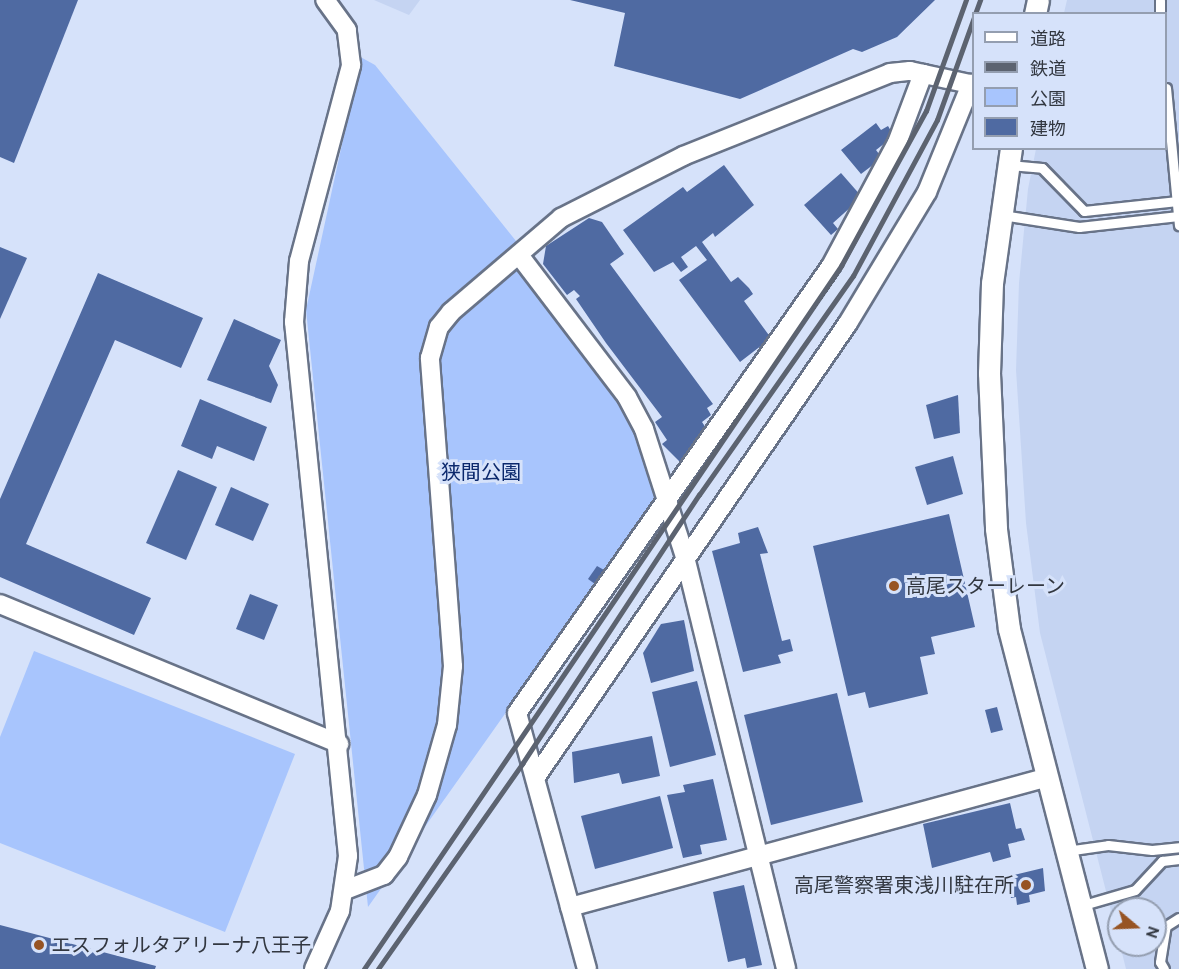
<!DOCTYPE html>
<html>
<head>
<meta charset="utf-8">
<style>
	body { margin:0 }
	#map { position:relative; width:1179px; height:969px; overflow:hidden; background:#d6e2fa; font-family:Cabin,"Noto Sans JP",sans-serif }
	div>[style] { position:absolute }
	.built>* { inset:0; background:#c5d4f2 }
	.green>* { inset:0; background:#a8c5fd }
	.building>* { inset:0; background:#4f6aa2 }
	.roads { filter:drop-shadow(2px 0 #687388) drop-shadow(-2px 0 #687388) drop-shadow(0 2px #687388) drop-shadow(0 -2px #687388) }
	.service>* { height:9px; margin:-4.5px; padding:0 4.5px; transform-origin:4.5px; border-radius:4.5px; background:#fff }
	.minor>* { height:18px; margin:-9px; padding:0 9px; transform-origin:9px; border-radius:9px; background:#fff }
	.tertiary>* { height:21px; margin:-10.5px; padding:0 10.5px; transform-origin:10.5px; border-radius:10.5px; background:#fff }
	.rail>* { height:4.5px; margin:-2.25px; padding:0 2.25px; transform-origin:2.25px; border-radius:2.25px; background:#5c6370 }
	.dots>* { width:16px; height:16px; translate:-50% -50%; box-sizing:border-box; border:3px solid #d6e2fa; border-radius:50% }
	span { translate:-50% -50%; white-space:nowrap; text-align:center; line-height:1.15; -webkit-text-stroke:6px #d6e2fa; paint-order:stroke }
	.park-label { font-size:20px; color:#0b286c }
	.poi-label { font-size:20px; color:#323740 }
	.left { translate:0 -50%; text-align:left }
	.right { translate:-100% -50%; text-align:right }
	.legend { position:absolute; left:972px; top:12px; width:195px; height:138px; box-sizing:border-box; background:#d6e2fa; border:2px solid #949eb0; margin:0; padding:8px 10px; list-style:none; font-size:18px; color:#323740 }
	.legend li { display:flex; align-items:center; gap:12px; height:30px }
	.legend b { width:30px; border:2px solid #949eb0 }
	.north { position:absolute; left:1107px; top:897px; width:60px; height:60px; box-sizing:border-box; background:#d6e2fa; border:2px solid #949eb0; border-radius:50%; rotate:109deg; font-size:16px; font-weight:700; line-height:24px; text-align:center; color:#323740 }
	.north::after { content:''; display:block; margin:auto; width:21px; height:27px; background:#975424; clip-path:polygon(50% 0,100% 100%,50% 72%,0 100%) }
</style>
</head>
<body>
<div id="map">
	<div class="built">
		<i style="clip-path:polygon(374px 0,420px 0,409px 15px)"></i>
		<i style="clip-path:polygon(1067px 0,1179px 0,1179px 969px,1126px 969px,1120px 945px,1155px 945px,1155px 909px,1119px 909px,1119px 942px,1040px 633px,1026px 523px,1016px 370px,1019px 283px,1028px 189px,1036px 149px,1166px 148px,1166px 14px,1064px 13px)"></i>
	</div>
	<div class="green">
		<i style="clip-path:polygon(355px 54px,375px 65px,524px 251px,656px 450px,666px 487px,368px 907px,306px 310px,359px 66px)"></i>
		<i style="clip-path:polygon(34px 651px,295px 754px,225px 932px,0 843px,0 737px)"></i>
	</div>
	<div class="building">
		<i style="clip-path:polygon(0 0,78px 0,14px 163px,0 157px)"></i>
		<i style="clip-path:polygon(570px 0,935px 0,897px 37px,862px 52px,853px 49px,740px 99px,614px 66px,625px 13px)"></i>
		<i style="clip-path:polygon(876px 123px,881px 130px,888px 126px,894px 136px,876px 150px,882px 158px,861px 174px,841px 150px)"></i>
		<i style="clip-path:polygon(724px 165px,754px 205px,715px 237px,713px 233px,702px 242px,731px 282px,738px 277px,749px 288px,753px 294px,744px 301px,771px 338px,740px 362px,679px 280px,707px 260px,696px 246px,681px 257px,688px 267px,681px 272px,673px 262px,654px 272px,623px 230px,683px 187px,687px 192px)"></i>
		<i style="clip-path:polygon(841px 173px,862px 197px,833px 223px,838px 229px,831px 235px,804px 205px)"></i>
		<i style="clip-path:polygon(589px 218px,602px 222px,624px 254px,610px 264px,713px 404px,707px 408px,711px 415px,702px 422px,708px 431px,681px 463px,662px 444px,667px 440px,655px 422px,662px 417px,606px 343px,576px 299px,580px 296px,574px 290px,567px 295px,543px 264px,546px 246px)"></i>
		<i style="clip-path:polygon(0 247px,27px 258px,0 319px)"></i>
		<i style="clip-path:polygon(98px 273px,203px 318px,181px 368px,115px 340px,26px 544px,151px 598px,134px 635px,0 577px,0 499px)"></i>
		<i style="clip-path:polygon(234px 319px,281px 340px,269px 366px,278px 385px,271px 403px,207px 380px)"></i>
		<i style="clip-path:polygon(958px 395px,960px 433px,934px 439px,926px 405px)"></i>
		<i style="clip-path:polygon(200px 399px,267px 427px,254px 461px,217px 446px,212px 459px,181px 446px)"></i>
		<i style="clip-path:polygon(953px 456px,963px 494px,927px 505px,915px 467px)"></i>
		<i style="clip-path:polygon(178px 470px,217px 487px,186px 560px,146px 543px)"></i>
		<i style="clip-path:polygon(231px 487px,269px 504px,253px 541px,215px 525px)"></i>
		<i style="clip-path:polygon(949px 514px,975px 627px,931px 637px,935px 654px,920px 657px,928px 694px,869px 708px,865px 692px,848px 696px,813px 546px)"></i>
		<i style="clip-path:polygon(758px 527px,768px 553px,760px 554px,782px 641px,790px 639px,793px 651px,778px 655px,781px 663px,743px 672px,712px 551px,740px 543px,738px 533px)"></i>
		<i style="clip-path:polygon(597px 566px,604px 570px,595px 584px,588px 579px)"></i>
		<i style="clip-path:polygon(250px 594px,278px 605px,264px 640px,236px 629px)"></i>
		<i style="clip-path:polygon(684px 620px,694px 671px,651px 683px,643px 653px,661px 624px)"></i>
		<i style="clip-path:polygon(697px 681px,716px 755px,670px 767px,652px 692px)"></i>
		<i style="clip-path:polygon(837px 693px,863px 802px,771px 825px,744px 715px)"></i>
		<i style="clip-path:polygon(997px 707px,1003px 730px,991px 733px,985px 710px)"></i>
		<i style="clip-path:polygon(652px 736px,660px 776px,622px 784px,619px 773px,574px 783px,572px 752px)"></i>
		<i style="clip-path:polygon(713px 779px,727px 840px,700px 845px,702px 854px,683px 858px,667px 795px,685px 792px,683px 785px)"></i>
		<i style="clip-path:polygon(660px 796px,673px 848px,595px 869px,581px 816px)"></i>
		<i style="clip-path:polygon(1010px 803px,1016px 829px,1021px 828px,1025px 840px,1008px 844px,1011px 857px,993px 862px,990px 852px,932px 868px,923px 824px)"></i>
		<i style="clip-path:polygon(1043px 868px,1045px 891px,1029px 895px,1030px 902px,1017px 905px,1016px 897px,1011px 898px,1006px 877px)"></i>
		<i style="clip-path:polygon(744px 885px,762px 965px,747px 968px,745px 958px,728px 962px,713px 892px)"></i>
		<i style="clip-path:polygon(0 925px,156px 966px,155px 969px,0 969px)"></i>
	</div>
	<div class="roads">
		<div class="service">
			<i style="left:1160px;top:0;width:14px;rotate:90deg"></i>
			<i style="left:1166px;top:88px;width:138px;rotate:84.6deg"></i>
			<i style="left:1009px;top:165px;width:33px;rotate:5deg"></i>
			<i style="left:1042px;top:168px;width:60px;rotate:45.7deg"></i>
			<i style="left:1084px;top:211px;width:94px;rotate:-6.1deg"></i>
			<i style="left:1002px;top:215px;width:78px;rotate:8.9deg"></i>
			<i style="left:1079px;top:227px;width:100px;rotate:-6.3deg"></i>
			<i style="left:1066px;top:851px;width:42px;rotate:-8.1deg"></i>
			<i style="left:1108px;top:845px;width:44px;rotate:6.5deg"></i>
			<i style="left:1152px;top:850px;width:27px;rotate:-6deg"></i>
			<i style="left:1080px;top:906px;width:57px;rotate:-16.2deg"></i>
			<i style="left:1135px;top:890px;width:40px;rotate:-47deg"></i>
			<i style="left:1162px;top:861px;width:17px;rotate:-7deg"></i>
			<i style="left:1164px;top:969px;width:8px;rotate:-120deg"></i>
			<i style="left:1160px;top:962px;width:36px;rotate:-81deg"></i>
			<i style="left:1166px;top:926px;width:15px;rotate:-32deg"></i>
		</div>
		<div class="minor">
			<i style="left:519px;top:255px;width:178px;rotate:52.7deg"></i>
			<i style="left:627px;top:397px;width:36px;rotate:62deg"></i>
			<i style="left:644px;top:429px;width:134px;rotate:72.2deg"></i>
			<i style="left:685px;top:557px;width:424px;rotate:76.2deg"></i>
			<i style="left:0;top:604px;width:367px;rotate:22.4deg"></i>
			<i style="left:537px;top:775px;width:549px;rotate:-55.47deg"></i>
			<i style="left:848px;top:323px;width:153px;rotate:-58.9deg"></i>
			<i style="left:927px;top:192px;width:117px;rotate:-67.8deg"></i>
			<i style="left:345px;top:890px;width:42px;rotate:-21deg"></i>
			<i style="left:384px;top:875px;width:23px;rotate:-52deg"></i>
			<i style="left:398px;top:857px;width:68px;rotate:-64.9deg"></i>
			<i style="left:427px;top:795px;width:73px;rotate:-74.1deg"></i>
			<i style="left:447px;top:725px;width:59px;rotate:-84.2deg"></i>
			<i style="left:453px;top:666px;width:309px;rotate:-94.3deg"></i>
			<i style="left:430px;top:358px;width:32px;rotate:-74deg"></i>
			<i style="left:439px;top:327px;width:19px;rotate:-51deg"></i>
			<i style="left:451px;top:312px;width:145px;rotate:-40.5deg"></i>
			<i style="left:561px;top:218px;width:137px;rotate:-26.9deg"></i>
			<i style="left:683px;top:156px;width:223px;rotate:-21.8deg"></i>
			<i style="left:890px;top:73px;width:20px;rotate:-6deg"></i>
			<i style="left:910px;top:71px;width:66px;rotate:12.3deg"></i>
			<i style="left:570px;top:907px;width:493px;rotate:-15.2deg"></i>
			<i style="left:314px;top:969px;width:64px;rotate:-65.9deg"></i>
			<i style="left:340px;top:911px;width:56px;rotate:-81.7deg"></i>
			<i style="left:348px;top:856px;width:537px;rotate:-95.77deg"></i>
			<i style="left:294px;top:322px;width:61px;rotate:-85.3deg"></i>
			<i style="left:299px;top:261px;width:203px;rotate:-75.1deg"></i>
			<i style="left:351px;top:65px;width:35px;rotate:-97deg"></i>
			<i style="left:347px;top:30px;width:37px;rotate:-126deg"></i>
			<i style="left:587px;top:969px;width:265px;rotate:-105.3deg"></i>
			<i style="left:517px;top:713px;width:546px;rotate:-54.91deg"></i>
			<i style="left:831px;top:266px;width:140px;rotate:-61.8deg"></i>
			<i style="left:897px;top:143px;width:74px;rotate:-69.4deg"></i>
		</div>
		<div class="tertiary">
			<i style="left:1035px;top:14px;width:14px;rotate:-78deg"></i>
			<i style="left:1011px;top:148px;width:136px;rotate:98deg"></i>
			<i style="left:992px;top:283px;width:90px;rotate:91.9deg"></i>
			<i style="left:989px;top:373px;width:156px;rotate:87.4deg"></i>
			<i style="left:996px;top:529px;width:101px;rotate:82.6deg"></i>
			<i style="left:1009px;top:629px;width:351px;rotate:75.5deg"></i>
		</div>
	</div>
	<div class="rail">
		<i style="left:975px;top:14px;width:15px;rotate:-70deg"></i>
		<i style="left:364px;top:969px;width:850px;rotate:-55.84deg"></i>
		<i style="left:841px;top:266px;width:177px;rotate:-61.3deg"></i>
		<i style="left:926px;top:111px;width:118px;rotate:-70.2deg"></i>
		<i style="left:378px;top:969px;width:251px;rotate:-54.9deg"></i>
		<i style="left:522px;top:764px;width:322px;rotate:-56.7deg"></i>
		<i style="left:699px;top:495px;width:268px;rotate:-54.9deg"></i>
		<i style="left:853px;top:276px;width:177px;rotate:-61.7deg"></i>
		<i style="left:937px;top:120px;width:109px;rotate:-70.2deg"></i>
	</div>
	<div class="dots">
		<i style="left:894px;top:586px;background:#975424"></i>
		<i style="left:1026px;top:885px;background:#975424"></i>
		<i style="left:39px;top:945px;background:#975424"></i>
	</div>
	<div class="park-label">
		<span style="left:481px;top:472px">狭間公園</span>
	</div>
	<div class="poi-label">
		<span class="left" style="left:906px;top:586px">高尾スターレーン</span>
		<span class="right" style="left:1014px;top:885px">高尾警察署東浅川駐在所</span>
		<span class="left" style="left:51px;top:945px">エスフォルタアリーナ八王子</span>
	</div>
	<ul class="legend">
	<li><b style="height:8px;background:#fff"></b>道路</li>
	<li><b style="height:8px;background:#5c6370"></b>鉄道</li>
	<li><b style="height:16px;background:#a8c5fd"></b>公園</li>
	<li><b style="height:16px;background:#4f6aa2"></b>建物</li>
	</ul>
	<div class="north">N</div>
</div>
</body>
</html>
